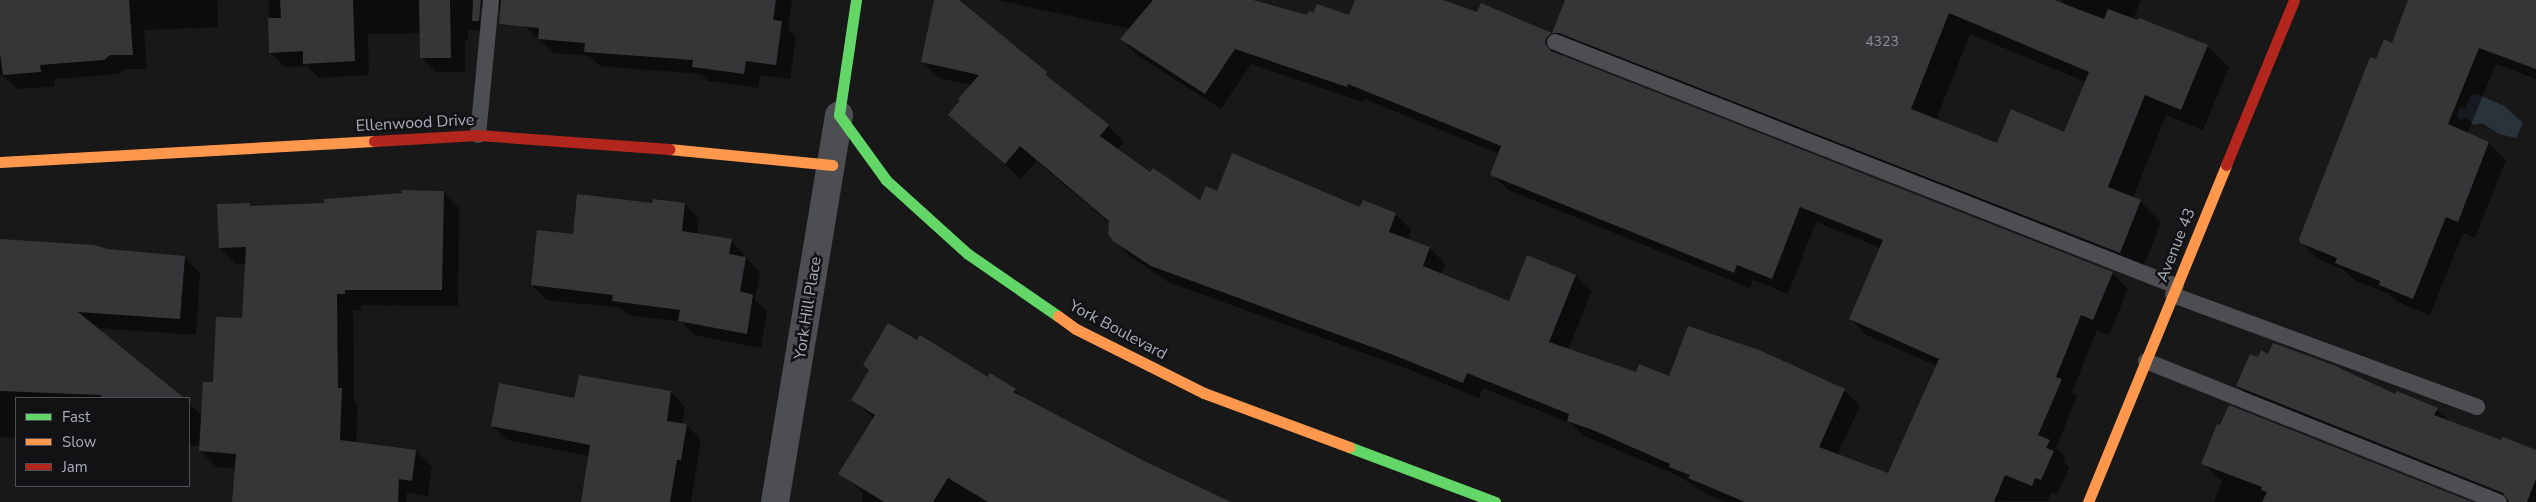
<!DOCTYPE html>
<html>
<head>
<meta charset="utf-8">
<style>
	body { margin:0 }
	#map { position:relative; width:2536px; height:502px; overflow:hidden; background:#181819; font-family:"Nunito Sans",sans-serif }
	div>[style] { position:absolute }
	.water>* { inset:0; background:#2a323c }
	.shadow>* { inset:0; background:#0007 }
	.building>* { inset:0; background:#363638 }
	.lane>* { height:16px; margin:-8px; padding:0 8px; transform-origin:8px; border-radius:8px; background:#4c4e52 }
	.street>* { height:28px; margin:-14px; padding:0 14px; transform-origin:14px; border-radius:14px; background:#4c4e52 }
	.fast>* { height:11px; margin:-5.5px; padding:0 5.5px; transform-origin:5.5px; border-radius:5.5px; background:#63d668 }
	.slow>* { height:11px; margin:-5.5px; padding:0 5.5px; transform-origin:5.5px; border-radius:5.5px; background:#ff974d }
	.jam>* { height:11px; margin:-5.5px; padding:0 5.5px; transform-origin:5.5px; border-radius:5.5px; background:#b3261e }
	span { translate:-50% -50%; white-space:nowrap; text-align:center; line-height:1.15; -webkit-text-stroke:5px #121215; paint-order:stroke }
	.number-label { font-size:14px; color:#8c8f9a }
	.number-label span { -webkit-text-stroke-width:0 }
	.street-label { font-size:16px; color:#a8adba }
	.legend { position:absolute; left:15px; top:397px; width:175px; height:90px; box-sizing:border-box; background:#121215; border:1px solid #4e5057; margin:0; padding:6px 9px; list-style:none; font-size:15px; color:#a8adba }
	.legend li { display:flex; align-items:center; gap:10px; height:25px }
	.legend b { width:25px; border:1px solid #4e5057 }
</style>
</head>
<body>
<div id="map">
	<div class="water">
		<i style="clip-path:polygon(2477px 94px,2504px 106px,2523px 123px,2516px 138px,2499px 134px,2482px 123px,2474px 125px,2467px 118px,2459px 119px,2457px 115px,2460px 108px,2465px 109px,2471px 95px)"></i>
	</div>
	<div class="shadow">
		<i style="clip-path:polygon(0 0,217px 0,218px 27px,144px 30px,147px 69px,125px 69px,118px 74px,54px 79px,55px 86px,19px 89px,0 74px)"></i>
		<i style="clip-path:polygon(269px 0,792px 0,788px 29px,796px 37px,790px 79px,760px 75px,759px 88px,708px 81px,701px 74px,600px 66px,589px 56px,554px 53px,501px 5px,497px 11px,480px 9px,480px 31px,468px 30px,468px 40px,465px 40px,465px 72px,436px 72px,421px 57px,421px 33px,368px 34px,369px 75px,319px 78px,307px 66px,285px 67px,270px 52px)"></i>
		<i style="clip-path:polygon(935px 0,957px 0,1108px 126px,1124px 142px,1117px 150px,1151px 173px,1200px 202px,1217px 192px,1361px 208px,1363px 202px,1396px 214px,1411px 230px,1408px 240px,1430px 248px,1445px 264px,1441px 275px,1509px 303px,1576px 276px,1592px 291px,1568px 350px,1637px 374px,1844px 390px,1860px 406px,1837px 455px,1889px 475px,1937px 366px,1866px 335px,1851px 319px,1881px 248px,1816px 222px,1788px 294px,1753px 280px,1750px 288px,1508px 190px,1492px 175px,1500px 154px,1364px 99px,1363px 102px,1251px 64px,1221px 109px,1137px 55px,1122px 39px,1130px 29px,997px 0,1249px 0,1308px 17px,1350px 17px,1356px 0,1442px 0,1478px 13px,1481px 4px,1551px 34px,1567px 49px,1561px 56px,2112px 273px,2128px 289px,2109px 335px,2097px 330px,2072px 392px,2077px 396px,2056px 448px,2065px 457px,2063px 461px,2069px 467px,2057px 495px,2051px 492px,2048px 501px,1725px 502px,1706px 494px,1679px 476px,1584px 436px,1572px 424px,1483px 388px,1479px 398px,1408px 369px,1168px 282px,1131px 257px,1114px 240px,1110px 223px,1036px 161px,1021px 179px,950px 115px,972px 85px,939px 78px,923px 62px)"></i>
		<i style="clip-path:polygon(evenodd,1566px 0,2051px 0,2061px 4px,2062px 0,2141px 0,2134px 17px,2208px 46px,2229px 67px,2203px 130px,2166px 115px,2133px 198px,2140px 201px,2161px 222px,2141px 274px,1575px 53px,1554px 32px,1566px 0,1970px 34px,2086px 82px,2065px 133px,1997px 144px,1936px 120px,1970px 34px)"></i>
		<i style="clip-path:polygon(2410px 0,2536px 0,2536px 79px,2496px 64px,2467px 134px,2489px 143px,2506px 160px,2475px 238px,2463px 233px,2430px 315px,2397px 302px,2389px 294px,2354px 280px,2344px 270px,2318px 259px,2301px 242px,2377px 61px,2392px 45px)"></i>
		<i style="clip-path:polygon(443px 192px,459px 208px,458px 306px,361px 305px,361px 310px,353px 310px,354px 402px,358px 406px,356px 443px,416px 451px,432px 467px,428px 496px,407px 493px,406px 502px,233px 502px,236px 468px,216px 467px,200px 451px,200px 446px,189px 446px,189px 404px,202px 415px,243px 320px,246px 264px,236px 264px,220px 248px,249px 204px,252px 207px,325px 204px)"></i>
		<i style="clip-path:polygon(653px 204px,685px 205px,699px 219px,697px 235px,731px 240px,760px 273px,755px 300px,767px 311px,761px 348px,694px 335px,682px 322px,628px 315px,621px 308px,547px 300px,532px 285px,574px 236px)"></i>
		<i style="clip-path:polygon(0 240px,184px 257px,200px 273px,196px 335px,95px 328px,182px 398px,16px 398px,16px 438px,0 437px)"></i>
		<i style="clip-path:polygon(917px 342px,1015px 390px,1026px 400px,1212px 502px,862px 502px,863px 493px,840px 473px,874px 419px,853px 400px)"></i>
		<i style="clip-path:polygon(2238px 386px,2396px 396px,2437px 410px,2450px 422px,2502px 442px,2536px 451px,2536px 502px,2505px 502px,2254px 402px)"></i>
		<i style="clip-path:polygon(671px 392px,685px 407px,682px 425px,687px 425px,701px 440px,691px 502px,582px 502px,589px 456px,507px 440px,492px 425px,575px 400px)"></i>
		<i style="clip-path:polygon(2203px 464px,2469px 502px,2214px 502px,2222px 481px)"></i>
	</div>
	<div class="building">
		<i style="clip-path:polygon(0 0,129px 0,133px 55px,110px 55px,104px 60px,40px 65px,41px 72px,3px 75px,0 53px)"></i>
		<i style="clip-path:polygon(280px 0,353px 0,355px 61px,303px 64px,303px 51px,269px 53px,268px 18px,281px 18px)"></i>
		<i style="clip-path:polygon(419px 0,450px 0,451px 58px,420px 58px)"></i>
		<i style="clip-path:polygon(473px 0,481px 0,479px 21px,472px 21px)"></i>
		<i style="clip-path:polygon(501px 0,776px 0,773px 20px,782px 21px,776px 65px,746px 61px,744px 74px,692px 67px,693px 60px,584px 52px,585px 43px,538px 39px,539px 28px,499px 24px)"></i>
		<i style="clip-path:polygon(934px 0,959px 0,1047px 72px,1046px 75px,1109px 125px,1100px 136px,1150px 172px,1153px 168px,1200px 200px,1206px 186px,1217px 191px,1232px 153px,1360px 207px,1363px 200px,1396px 213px,1389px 232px,1430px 247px,1423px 266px,1509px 301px,1527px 255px,1576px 275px,1549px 342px,1636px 372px,1639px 364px,1669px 376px,1688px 326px,1759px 350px,1845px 389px,1819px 447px,1888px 473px,1939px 359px,1849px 319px,1883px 240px,1800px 207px,1772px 279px,1737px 265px,1734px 273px,1490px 175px,1501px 146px,1348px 84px,1347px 87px,1235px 49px,1205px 94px,1120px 39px,1153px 0,1253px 0,1307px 15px,1309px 11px,1313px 13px,1317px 4px,1349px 15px,1355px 0,1443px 0,1477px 12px,1481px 3px,1552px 33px,1546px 38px,1545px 43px,1551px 51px,2113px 272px,2093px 320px,2081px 315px,2056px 377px,2062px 379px,2038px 435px,2050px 440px,2046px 448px,2054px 451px,2041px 480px,2035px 478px,2032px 486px,2005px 475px,1994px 502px,1745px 502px,1688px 478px,1690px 475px,1669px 467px,1670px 464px,1593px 430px,1567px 421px,1569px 414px,1467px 373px,1463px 383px,1391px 354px,1151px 266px,1113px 241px,1108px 234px,1109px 221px,1020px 146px,1005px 164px,948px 115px,960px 100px,958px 99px,979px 75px,921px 62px)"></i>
		<i style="clip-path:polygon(evenodd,1565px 0,2054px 0,2104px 19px,2108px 9px,2138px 20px,2139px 18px,2208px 45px,2181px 110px,2145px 95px,2108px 187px,2141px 200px,2120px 253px,1559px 33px,1552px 33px,1565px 0,1949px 13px,2089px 72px,2064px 132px,2011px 109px,1997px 143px,1911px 109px,1949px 13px)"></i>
		<i style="clip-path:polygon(2408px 0,2536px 0,2536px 69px,2479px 48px,2448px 124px,2489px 142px,2458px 222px,2446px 217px,2413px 299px,2379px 285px,2380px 281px,2335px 263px,2337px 258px,2300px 243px,2299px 239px,2370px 57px,2376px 59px,2384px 39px,2392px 43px)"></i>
		<i style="clip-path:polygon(401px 190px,444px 191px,442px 290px,345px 290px,345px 294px,337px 294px,338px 388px,342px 388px,340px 440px,416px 450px,412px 481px,399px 479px,398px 502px,232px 502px,236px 454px,199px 451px,203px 382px,213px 382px,216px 317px,242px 318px,246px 247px,219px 248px,217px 204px,250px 203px,250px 206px,324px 203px,324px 199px,402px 193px)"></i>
		<i style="clip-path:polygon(577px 194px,652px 203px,653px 199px,685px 203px,682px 231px,732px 239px,729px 254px,746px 257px,740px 291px,753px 295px,747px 334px,678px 321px,680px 310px,612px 301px,613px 295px,531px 285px,537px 230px,573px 234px)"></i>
		<i style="clip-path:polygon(0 239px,94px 245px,108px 249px,185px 256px,180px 319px,78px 312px,184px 398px,101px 398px,101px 395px,0 391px)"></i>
		<i style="clip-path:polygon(888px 323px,917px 340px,920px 335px,988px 377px,990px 373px,1016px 389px,1013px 392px,1142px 460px,1231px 502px,988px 502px,948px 478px,933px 502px,884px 502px,838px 474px,875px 415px,851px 400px,869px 370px,863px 365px)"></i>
		<i style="clip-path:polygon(2273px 343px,2333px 365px,2395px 394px,2397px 391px,2438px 408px,2434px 415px,2501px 440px,2503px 437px,2536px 450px,2536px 479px,2527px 502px,2509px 502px,2503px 493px,2236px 386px,2250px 354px,2258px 357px,2261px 350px,2268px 354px)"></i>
		<i style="clip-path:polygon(579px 375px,671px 391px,667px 421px,687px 424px,681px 460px,677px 460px,670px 502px,581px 502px,590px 445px,491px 426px,499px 383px,574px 398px)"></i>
		<i style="clip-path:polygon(2229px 405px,2472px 502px,2262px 502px,2267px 492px,2261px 490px,2262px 487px,2201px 464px,2217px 424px,2220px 425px)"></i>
	</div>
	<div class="lane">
		<i style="left:1555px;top:42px;width:667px;rotate:21.45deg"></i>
		<i style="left:478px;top:135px;width:136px;rotate:-84.5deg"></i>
		<i style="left:2173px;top:295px;width:324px;rotate:20.2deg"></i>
		<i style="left:2146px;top:361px;width:380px;rotate:21.8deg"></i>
	</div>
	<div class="street">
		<i style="left:775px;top:502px;width:392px;rotate:-80.6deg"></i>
	</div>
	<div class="fast">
		<i style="left:856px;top:0;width:116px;rotate:98.4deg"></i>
		<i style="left:839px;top:115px;width:80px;rotate:54.1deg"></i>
		<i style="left:886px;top:180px;width:110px;rotate:42.1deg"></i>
		<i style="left:968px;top:254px;width:109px;rotate:34.6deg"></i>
		<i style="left:1349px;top:447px;width:156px;rotate:20.6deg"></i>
	</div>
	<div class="slow">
		<i style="left:669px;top:149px;width:164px;rotate:5.6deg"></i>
		<i style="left:0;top:162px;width:375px;rotate:-3.2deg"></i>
		<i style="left:1058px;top:316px;width:22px;rotate:36deg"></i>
		<i style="left:1076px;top:329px;width:143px;rotate:26.6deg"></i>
		<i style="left:1204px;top:393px;width:155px;rotate:20.4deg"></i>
		<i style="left:2088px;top:502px;width:364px;rotate:-67.7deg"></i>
	</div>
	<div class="jam">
		<i style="left:374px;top:141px;width:104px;rotate:-3.3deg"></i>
		<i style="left:478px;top:135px;width:192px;rotate:4.2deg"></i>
		<i style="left:2226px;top:165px;width:178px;rotate:-67.6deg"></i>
	</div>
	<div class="number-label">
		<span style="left:1882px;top:42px">4323</span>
	</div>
	<div class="street-label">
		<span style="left:415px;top:123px;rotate:-3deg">Ellenwood Drive</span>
		<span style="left:2176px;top:245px;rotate:-68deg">Avenue 43</span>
		<span style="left:808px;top:308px;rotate:-81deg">York Hill Place</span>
		<span style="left:1118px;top:330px;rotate:28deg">York Boulevard</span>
	</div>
	<ul class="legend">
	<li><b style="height:6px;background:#63d668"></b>Fast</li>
	<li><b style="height:6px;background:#ff974d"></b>Slow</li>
	<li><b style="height:6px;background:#b3261e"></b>Jam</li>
	</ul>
</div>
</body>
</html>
